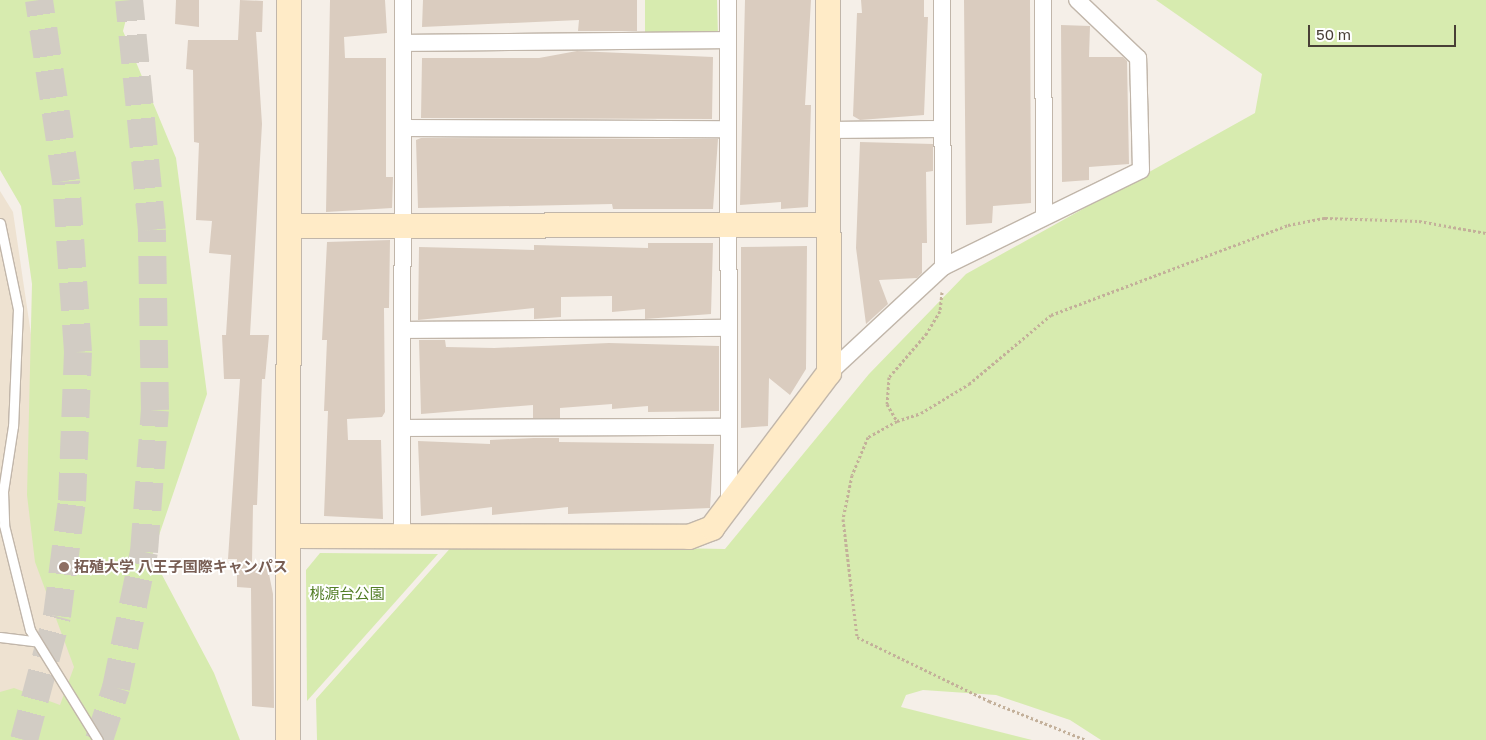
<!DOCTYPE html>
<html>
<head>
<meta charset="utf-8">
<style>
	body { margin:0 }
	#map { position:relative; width:1486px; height:740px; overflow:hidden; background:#f5efe8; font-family:"Golos Text","Noto Sans JP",sans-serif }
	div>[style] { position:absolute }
	.education>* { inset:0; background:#eee2d1 }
	.green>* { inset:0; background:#d7ebaf }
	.building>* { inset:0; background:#daccbf }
	.highway-tunnel>* { height:28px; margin-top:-14px; transform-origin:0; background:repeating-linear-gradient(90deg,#d2ccc4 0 28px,transparent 0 42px) }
	.path>* { height:3px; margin-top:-1.5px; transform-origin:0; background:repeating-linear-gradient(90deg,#c3b09a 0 2.5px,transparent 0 5px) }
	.roads { filter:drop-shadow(1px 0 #c1b6aa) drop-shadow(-1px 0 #c1b6aa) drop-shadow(0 1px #c1b6aa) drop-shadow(0 -1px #c1b6aa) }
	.lane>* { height:9px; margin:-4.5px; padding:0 4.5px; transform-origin:4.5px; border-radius:4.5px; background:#fff }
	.street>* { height:16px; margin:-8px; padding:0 8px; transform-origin:8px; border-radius:8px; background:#fff }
	.secondary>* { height:24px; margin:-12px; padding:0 12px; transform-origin:12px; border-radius:12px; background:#ffebc7 }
	.dots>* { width:14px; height:14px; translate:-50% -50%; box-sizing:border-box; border:2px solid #fff; border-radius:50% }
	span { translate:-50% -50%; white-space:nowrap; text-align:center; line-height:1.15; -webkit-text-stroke:4px #fff; paint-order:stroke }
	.education-label { font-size:15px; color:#785e54; font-weight:700 }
	.left { translate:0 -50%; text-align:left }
	.park-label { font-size:15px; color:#527e26 }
	.scale { position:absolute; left:1308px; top:25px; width:148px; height:22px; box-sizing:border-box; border:2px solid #483f36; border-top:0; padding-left:6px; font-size:15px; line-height:18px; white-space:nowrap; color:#483f36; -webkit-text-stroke:4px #fff; paint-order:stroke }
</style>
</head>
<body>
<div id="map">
	<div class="education">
		<i style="clip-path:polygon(0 191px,13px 212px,44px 423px,213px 710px,0 740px)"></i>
	</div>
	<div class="green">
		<i style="clip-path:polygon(0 0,131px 0,123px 31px,176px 158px,207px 394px,152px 556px,214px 673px,240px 740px,0 740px,0 692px,14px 688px,60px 705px,74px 667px,35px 562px,27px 495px,32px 284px,21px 206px,0 170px)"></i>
		<i style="clip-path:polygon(645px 0,717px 0,718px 37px,645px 38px)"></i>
		<i style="clip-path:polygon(1156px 0,1486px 0,1486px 740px,1101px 740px,1070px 720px,996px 695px,923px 690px,906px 695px,901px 707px,1032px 740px,317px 740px,316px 699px,454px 544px,725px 549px,869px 374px,966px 274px,1255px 113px,1262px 74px)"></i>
		<i style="clip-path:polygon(320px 553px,438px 554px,307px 701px,306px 570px)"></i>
	</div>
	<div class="building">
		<i style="clip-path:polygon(176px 0,199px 0,199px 27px,175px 24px)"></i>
		<i style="clip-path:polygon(240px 0,263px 1px,262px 32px,256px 32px,262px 124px,250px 335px,269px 335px,265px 379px,262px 379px,257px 505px,253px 505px,252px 563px,267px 564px,273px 594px,274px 708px,252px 706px,251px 588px,237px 587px,237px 559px,228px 559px,240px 379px,224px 379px,222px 335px,226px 335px,231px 255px,209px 253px,212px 221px,196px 220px,199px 143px,194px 142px,193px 70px,186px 69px,188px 40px,238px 40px)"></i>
		<i style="clip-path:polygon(330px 0,385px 0,387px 33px,344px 37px,345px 58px,386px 58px,386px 177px,393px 177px,392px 208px,326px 212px)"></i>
		<i style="clip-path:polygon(423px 0,637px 0,637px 31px,578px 31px,579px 20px,422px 27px)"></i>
		<i style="clip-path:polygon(745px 0,811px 0,805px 105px,811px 105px,808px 207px,781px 209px,781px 202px,740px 205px)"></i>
		<i style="clip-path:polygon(861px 0,924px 0,924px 17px,928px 17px,924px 115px,860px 120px,853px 116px,857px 13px,862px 13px)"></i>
		<i style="clip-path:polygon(964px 0,1030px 0,1031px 203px,993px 206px,992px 223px,966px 225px)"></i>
		<i style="clip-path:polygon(1061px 25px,1090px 26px,1089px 57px,1123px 57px,1127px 61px,1129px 164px,1089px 167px,1089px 180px,1062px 182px)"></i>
		<i style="clip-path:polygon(577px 51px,713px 57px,712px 119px,421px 118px,422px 58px,539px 58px)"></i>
		<i style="clip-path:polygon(421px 138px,718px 139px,713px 209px,613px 209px,612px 204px,418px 208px,416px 140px)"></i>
		<i style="clip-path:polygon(860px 142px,933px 144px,933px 171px,926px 172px,927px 243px,922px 243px,922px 273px,917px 278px,879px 280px,888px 304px,866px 324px,856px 248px)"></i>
		<i style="clip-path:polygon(390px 240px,389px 308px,384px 308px,385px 412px,382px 417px,347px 419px,348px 440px,381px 440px,383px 519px,324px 516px,328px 411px,324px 411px,327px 340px,322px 340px,327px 242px)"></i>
		<i style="clip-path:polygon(648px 243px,713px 243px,711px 314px,645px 319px,645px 309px,612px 312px,612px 296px,561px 297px,561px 317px,534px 319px,534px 308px,418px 320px,419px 247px,534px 250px,534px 245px,648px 248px)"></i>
		<i style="clip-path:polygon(807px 246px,806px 369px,790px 395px,769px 378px,768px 426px,741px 428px,741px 247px)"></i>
		<i style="clip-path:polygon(419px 340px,445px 340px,446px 347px,494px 348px,609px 343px,719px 346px,719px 411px,648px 412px,648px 406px,612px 409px,612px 404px,560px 408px,560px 418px,533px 418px,533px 405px,421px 414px)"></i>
		<i style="clip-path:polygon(534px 438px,559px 438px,559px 442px,714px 444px,710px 508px,568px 514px,568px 507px,492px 515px,492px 507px,421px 516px,418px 441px,490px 444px,490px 440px)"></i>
	</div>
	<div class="highway-tunnel">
		<i style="left:24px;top:740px;width:128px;rotate:-75.1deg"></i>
		<i style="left:57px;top:616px;width:116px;rotate:-82.6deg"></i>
		<i style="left:72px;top:501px;width:149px;rotate:-87.7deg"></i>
		<i style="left:78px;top:352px;width:171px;rotate:-94deg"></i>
		<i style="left:66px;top:181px;width:183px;rotate:-98.5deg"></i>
		<i style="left:99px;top:740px;width:55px;rotate:-71.9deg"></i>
		<i style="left:116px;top:688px;width:139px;rotate:-78.4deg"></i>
		<i style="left:144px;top:552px;width:142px;rotate:-85.6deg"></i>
		<i style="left:155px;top:410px;width:180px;rotate:-91deg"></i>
		<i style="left:152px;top:230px;width:231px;rotate:-95.7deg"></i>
	</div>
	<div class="path">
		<i style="left:942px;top:292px;width:19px;rotate:96deg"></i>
		<i style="left:940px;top:311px;width:26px;rotate:121deg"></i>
		<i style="left:927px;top:333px;width:58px;rotate:130.8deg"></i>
		<i style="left:889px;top:377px;width:27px;rotate:94deg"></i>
		<i style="left:887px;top:404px;width:20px;rotate:60deg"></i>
		<i style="left:897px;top:421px;width:25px;rotate:-18deg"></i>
		<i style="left:921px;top:413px;width:56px;rotate:-31.1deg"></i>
		<i style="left:969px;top:384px;width:107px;rotate:-40.1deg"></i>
		<i style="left:1051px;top:315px;width:254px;rotate:-20.8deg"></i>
		<i style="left:1288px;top:225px;width:38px;rotate:-11deg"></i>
		<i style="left:1325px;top:218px;width:94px;rotate:1.8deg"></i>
		<i style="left:1419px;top:221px;width:68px;rotate:10.2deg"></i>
		<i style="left:897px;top:421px;width:33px;rotate:151deg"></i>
		<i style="left:868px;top:437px;width:41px;rotate:112.8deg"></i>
		<i style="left:852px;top:475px;width:45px;rotate:101.6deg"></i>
		<i style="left:843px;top:519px;width:119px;rotate:83.2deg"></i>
		<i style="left:857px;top:637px;width:147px;rotate:25.9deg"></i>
		<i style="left:989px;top:701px;width:105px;rotate:21.9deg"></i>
	</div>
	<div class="roads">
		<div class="lane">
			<i style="left:0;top:223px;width:88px;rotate:78.2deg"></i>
			<i style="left:18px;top:309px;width:117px;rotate:92.4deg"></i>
			<i style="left:13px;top:426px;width:66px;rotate:98.7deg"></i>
			<i style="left:3px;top:491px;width:34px;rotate:88deg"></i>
			<i style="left:4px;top:525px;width:108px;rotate:76.1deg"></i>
			<i style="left:30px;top:630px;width:129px;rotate:58.3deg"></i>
			<i style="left:0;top:637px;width:35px;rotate:7deg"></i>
		</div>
		<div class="street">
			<i style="left:728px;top:0;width:508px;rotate:89.89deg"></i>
			<i style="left:942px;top:0;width:267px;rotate:89.8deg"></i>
			<i style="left:1043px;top:0;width:214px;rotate:89.7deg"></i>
			<i style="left:403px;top:43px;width:325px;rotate:-0.5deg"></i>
			<i style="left:403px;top:128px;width:325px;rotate:0.2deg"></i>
			<i style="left:828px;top:130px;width:114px;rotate:-0.5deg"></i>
			<i style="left:403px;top:330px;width:326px;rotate:-0.4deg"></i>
			<i style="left:829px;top:373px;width:156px;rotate:-42.9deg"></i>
			<i style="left:943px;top:267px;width:220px;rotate:-26.1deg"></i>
			<i style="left:1141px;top:170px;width:112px;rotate:-91.5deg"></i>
			<i style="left:1138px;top:58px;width:84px;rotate:-136.4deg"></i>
			<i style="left:403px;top:428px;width:326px;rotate:-0.2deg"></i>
			<i style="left:402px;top:537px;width:537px;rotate:-89.89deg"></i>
		</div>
		<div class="secondary">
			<i style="left:289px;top:226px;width:539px;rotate:-0.11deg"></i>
			<i style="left:289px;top:536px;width:400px;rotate:0.1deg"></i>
			<i style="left:689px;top:537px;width:25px;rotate:-21deg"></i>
			<i style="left:712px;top:528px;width:194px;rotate:-53deg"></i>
			<i style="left:829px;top:373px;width:373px;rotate:-90.2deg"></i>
			<i style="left:288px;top:740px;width:740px;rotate:-89.92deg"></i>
		</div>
	</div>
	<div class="dots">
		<i style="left:64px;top:567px;background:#8d6e63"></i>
	</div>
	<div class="education-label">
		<span class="left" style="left:74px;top:567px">拓殖大学 八王子国際キャンパス</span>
	</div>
	<div class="park-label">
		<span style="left:347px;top:594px">桃源台公園</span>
	</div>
	<div class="scale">50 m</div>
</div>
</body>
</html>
